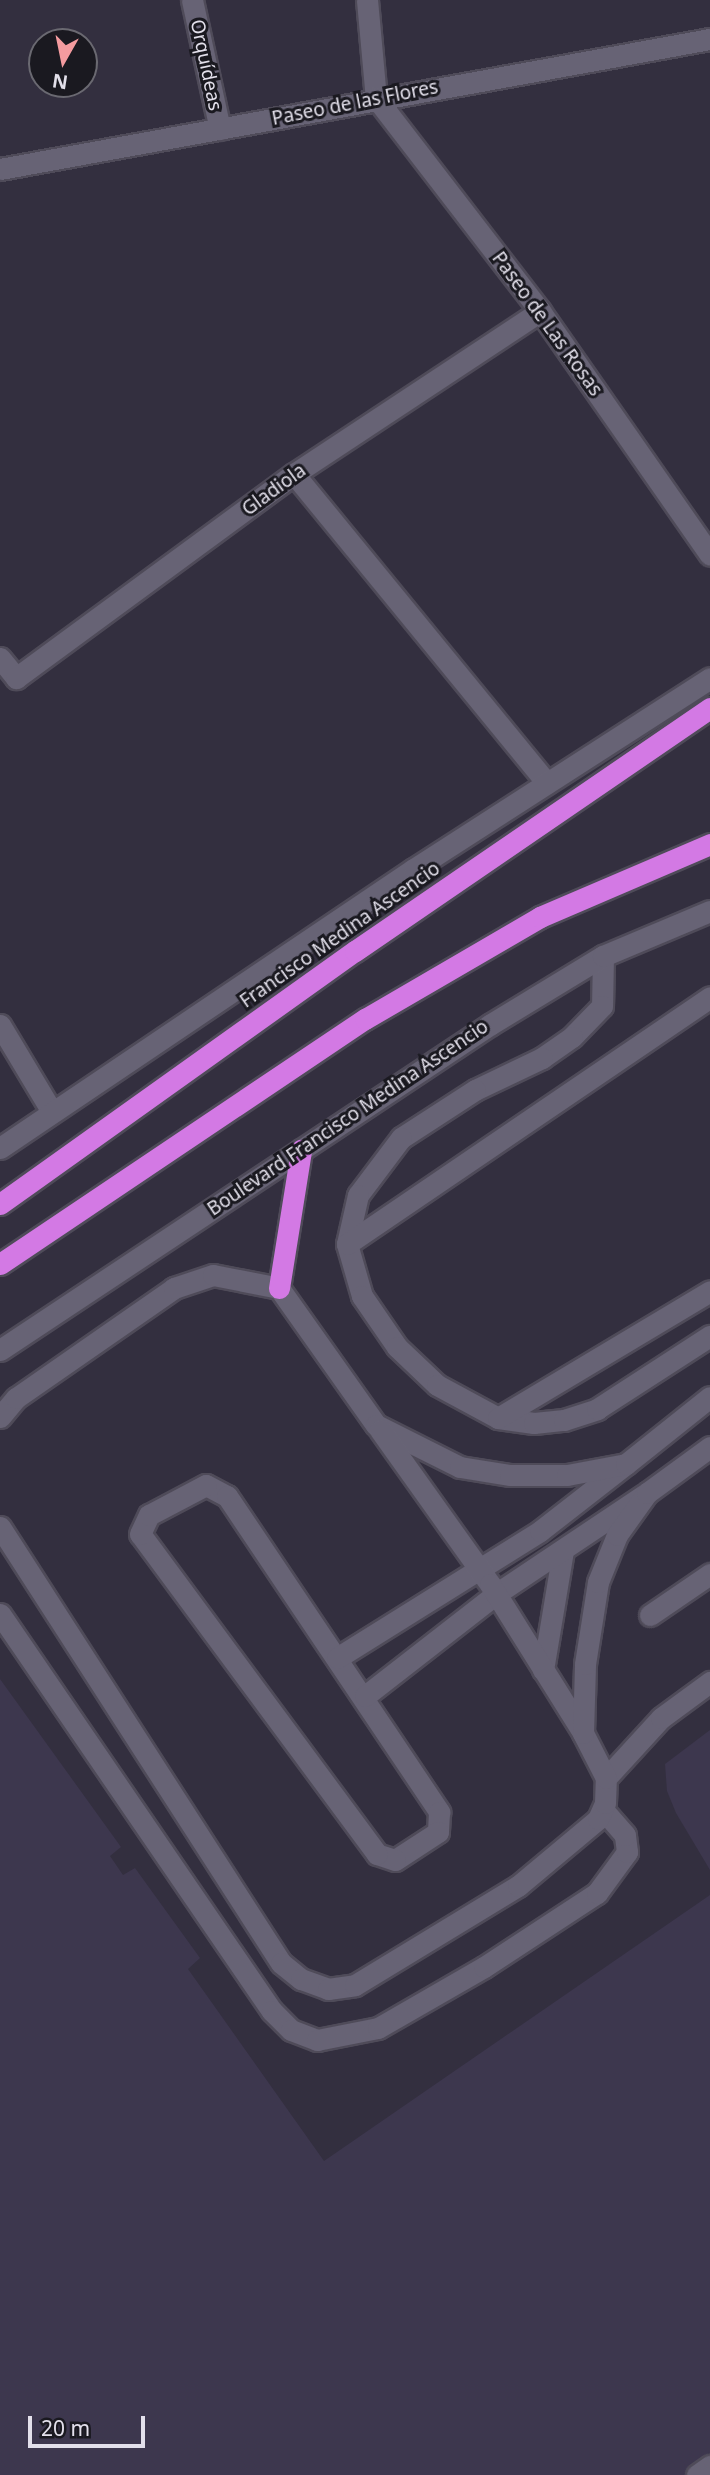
<!DOCTYPE html>
<html>
<head>
<meta charset="utf-8">
<style>
	body { margin:0 }
	#map { position:relative; width:710px; height:2475px; overflow:hidden; background:#332f3f; font-family:"Noto Sans",sans-serif }
	div>[style] { position:absolute }
	.built>* { inset:0; background:#3d374e }
	.roads { filter:drop-shadow(2px 0 #4f4b59) drop-shadow(-2px 0 #4f4b59) drop-shadow(0 2px #4f4b59) drop-shadow(0 -2px #4f4b59) }
	.lane>* { height:21px; margin:-10.5px; padding:0 10.5px; transform-origin:10.5px; border-radius:10.5px; background:#676375 }
	.street>* { height:21px; margin:-10.5px; padding:0 10.5px; transform-origin:10.5px; border-radius:10.5px; background:#676375 }
	.secondary>* { height:21px; margin:-10.5px; padding:0 10.5px; transform-origin:10.5px; border-radius:10.5px; background:#676375 }
	.highway>* { height:21px; margin:-10.5px; padding:0 10.5px; transform-origin:10.5px; border-radius:10.5px; background:#d379e4 }
	span { translate:-50% -50%; white-space:nowrap; text-align:center; line-height:1.15; -webkit-text-stroke:6px #1a1920; paint-order:stroke }
	.street-label { font-size:19px; color:#e3e0eb }
	.north { position:absolute; left:28px; top:28px; width:70px; height:70px; box-sizing:border-box; background:#1a1920; border:2px solid #6a6971; border-radius:50%; rotate:189deg; font-size:19px; font-weight:700; line-height:28px; text-align:center; color:#e3e0eb }
	.north::after { content:''; display:block; margin:auto; width:24px; height:32px; background:#f49b9f; clip-path:polygon(50% 0,100% 100%,50% 72%,0 100%) }
	.scale { position:absolute; left:28px; top:2416px; width:117px; height:32px; box-sizing:border-box; border:4px solid #e3e0eb; border-top:0; padding-left:9px; font-size:21px; line-height:24px; white-space:nowrap; color:#e3e0eb; -webkit-text-stroke:5px #1a1920; paint-order:stroke }
</style>
</head>
<body>
<div id="map">
	<div class="built">
		<i style="clip-path:polygon(0 1679px,121px 1847px,110px 1856px,123px 1875px,135px 1868px,200px 1958px,188px 1969px,324px 2161px,710px 1895px,710px 2475px,0 2475px)"></i>
		<i style="clip-path:polygon(710px 1730px,710px 1870px,676px 1813px,667px 1791px,665px 1764px)"></i>
	</div>
	<div class="roads">
		<div class="lane">
			<i style="left:603px;top:956px;width:50px;rotate:91.1deg"></i>
			<i style="left:602px;top:1006px;width:43px;rotate:134.1deg"></i>
			<i style="left:572px;top:1037px;width:37px;rotate:145deg"></i>
			<i style="left:542px;top:1058px;width:74px;rotate:154.5deg"></i>
			<i style="left:475px;top:1090px;width:88px;rotate:147deg"></i>
			<i style="left:401px;top:1138px;width:71px;rotate:127deg"></i>
			<i style="left:358px;top:1195px;width:50px;rotate:102.7deg"></i>
			<i style="left:347px;top:1244px;width:54px;rotate:73.9deg"></i>
			<i style="left:362px;top:1296px;width:62px;rotate:55.5deg"></i>
			<i style="left:397px;top:1347px;width:55px;rotate:43.5deg"></i>
			<i style="left:437px;top:1385px;width:69px;rotate:28.4deg"></i>
			<i style="left:498px;top:1418px;width:36px;rotate:8deg"></i>
			<i style="left:534px;top:1423px;width:30px;rotate:-6deg"></i>
			<i style="left:564px;top:1420px;width:35px;rotate:-18deg"></i>
			<i style="left:597px;top:1409px;width:135px;rotate:-32.9deg"></i>
			<i style="left:347px;top:1244px;width:439px;rotate:-34.2deg"></i>
			<i style="left:498px;top:1418px;width:247px;rotate:-30.9deg"></i>
			<i style="left:206px;top:1485px;width:24px;rotate:28deg"></i>
			<i style="left:227px;top:1496px;width:381px;rotate:56.1deg"></i>
			<i style="left:439px;top:1812px;width:20px;rotate:93deg"></i>
			<i style="left:438px;top:1832px;width:51px;rotate:146.9deg"></i>
			<i style="left:395px;top:1860px;width:19px;rotate:-162deg"></i>
			<i style="left:377px;top:1854px;width:398px;rotate:-126.5deg"></i>
			<i style="left:140px;top:1534px;width:21px;rotate:-65deg"></i>
			<i style="left:149px;top:1515px;width:64px;rotate:-27.8deg"></i>
			<i style="left:0;top:1614px;width:481px;rotate:55.6deg"></i>
			<i style="left:272px;top:2011px;width:27px;rotate:45deg"></i>
			<i style="left:291px;top:2030px;width:28px;rotate:21deg"></i>
			<i style="left:317px;top:2040px;width:62px;rotate:-11.1deg"></i>
			<i style="left:378px;top:2028px;width:122px;rotate:-29.9deg"></i>
			<i style="left:484px;top:1967px;width:135px;rotate:-33.2deg"></i>
			<i style="left:597px;top:1893px;width:51px;rotate:-53.8deg"></i>
			<i style="left:627px;top:1852px;width:17px;rotate:-97deg"></i>
			<i style="left:625px;top:1835px;width:33px;rotate:-131deg"></i>
			<i style="left:650px;top:1615px;width:73px;rotate:-34.3deg"></i>
			<i style="left:337px;top:1658px;width:239px;rotate:-32deg"></i>
			<i style="left:540px;top:1531px;width:109px;rotate:-37.9deg"></i>
			<i style="left:543px;top:1670px;width:122px;rotate:-80.5deg"></i>
			<i style="left:365px;top:1696px;width:166px;rotate:-37.9deg"></i>
			<i style="left:496px;top:1594px;width:178px;rotate:-33.8deg"></i>
			<i style="left:606px;top:1778px;width:81px;rotate:-47.5deg"></i>
			<i style="left:661px;top:1718px;width:61px;rotate:-36.3deg"></i>
			<i style="left:697px;top:2475px;width:16px;rotate:-35deg"></i>
		</div>
		<div class="street">
			<i style="left:192px;top:0;width:132px;rotate:77.8deg"></i>
			<i style="left:367px;top:0;width:98px;rotate:84.8deg"></i>
			<i style="left:376px;top:98px;width:269px;rotate:52.4deg"></i>
			<i style="left:540px;top:311px;width:297px;rotate:55.1deg"></i>
			<i style="left:0;top:169px;width:722px;rotate:-10.38deg"></i>
			<i style="left:294px;top:474px;width:399px;rotate:50.7deg"></i>
			<i style="left:0;top:658px;width:26px;rotate:51deg"></i>
			<i style="left:16px;top:678px;width:345px;rotate:-36.3deg"></i>
			<i style="left:294px;top:474px;width:295px;rotate:-33.5deg"></i>
			<i style="left:0;top:1025px;width:101px;rotate:59.1deg"></i>
			<i style="left:0;top:1417px;width:25px;rotate:-50deg"></i>
			<i style="left:16px;top:1398px;width:193px;rotate:-34.8deg"></i>
			<i style="left:174px;top:1288px;width:41px;rotate:-18.4deg"></i>
			<i style="left:213px;top:1275px;width:67px;rotate:11.1deg"></i>
			<i style="left:279px;top:1288px;width:168px;rotate:54.7deg"></i>
			<i style="left:376px;top:1425px;width:94px;rotate:26.6deg"></i>
			<i style="left:460px;top:1467px;width:51px;rotate:9.1deg"></i>
			<i style="left:510px;top:1475px;width:57px"></i>
			<i style="left:567px;top:1475px;width:60px;rotate:-10.6deg"></i>
			<i style="left:626px;top:1464px;width:107px;rotate:-38.6deg"></i>
			<i style="left:380px;top:1430px;width:189px;rotate:54.5deg"></i>
			<i style="left:490px;top:1584px;width:176px;rotate:58deg"></i>
			<i style="left:0;top:1527px;width:519px;rotate:57.2deg"></i>
			<i style="left:281px;top:1963px;width:26px;rotate:39deg"></i>
			<i style="left:301px;top:1979px;width:29px;rotate:20deg"></i>
			<i style="left:328px;top:1989px;width:27px;rotate:-8deg"></i>
			<i style="left:355px;top:1985px;width:191px;rotate:-31.3deg"></i>
			<i style="left:518px;top:1886px;width:104px;rotate:-39.9deg"></i>
			<i style="left:598px;top:1819px;width:17px;rotate:-66deg"></i>
			<i style="left:605px;top:1803px;width:25px;rotate:-88deg"></i>
			<i style="left:606px;top:1778px;width:51px;rotate:-117.1deg"></i>
			<i style="left:583px;top:1733px;width:69px;rotate:-88.3deg"></i>
			<i style="left:585px;top:1664px;width:83px;rotate:-81deg"></i>
			<i style="left:598px;top:1582px;width:51px;rotate:-68deg"></i>
			<i style="left:617px;top:1535px;width:52px;rotate:-54.5deg"></i>
			<i style="left:647px;top:1493px;width:78px;rotate:-36.1deg"></i>
		</div>
		<div class="secondary">
			<i style="left:0;top:1148px;width:499px;rotate:-34deg"></i>
			<i style="left:414px;top:869px;width:352px;rotate:-32.8deg"></i>
			<i style="left:0;top:1350px;width:589px;rotate:-33.58deg"></i>
			<i style="left:491px;top:1024px;width:131px;rotate:-31.3deg"></i>
			<i style="left:603px;top:956px;width:116px;rotate:-22.8deg"></i>
		</div>
		<div class="highway">
			<i style="left:0;top:1204px;width:436px;rotate:-35.5deg"></i>
			<i style="left:355px;top:951px;width:430px;rotate:-34.4deg"></i>
			<i style="left:0;top:1264px;width:440px;rotate:-33.9deg"></i>
			<i style="left:365px;top:1019px;width:203px;rotate:-30.2deg"></i>
			<i style="left:540px;top:917px;width:185px;rotate:-23.2deg"></i>
			<i style="left:279px;top:1288px;width:140px;rotate:-80.9deg"></i>
		</div>
	</div>
	<div class="street-label">
		<span style="left:206px;top:65px;rotate:78deg">Orquídeas</span>
		<span style="left:355px;top:103px;rotate:-11deg">Paseo de las Flores</span>
		<span style="left:547px;top:324px;rotate:54deg">Paseo de Las Rosas</span>
		<span style="left:274px;top:490px;rotate:-36deg">Gladiola</span>
		<span style="left:340px;top:935px;rotate:-35deg">Francisco Medina Ascencio</span>
		<span style="left:348px;top:1118px;rotate:-34deg">Boulevard Francisco Medina Ascencio</span>
	</div>
	<div class="north">N</div>
	<div class="scale">20 m</div>
</div>
</body>
</html>
